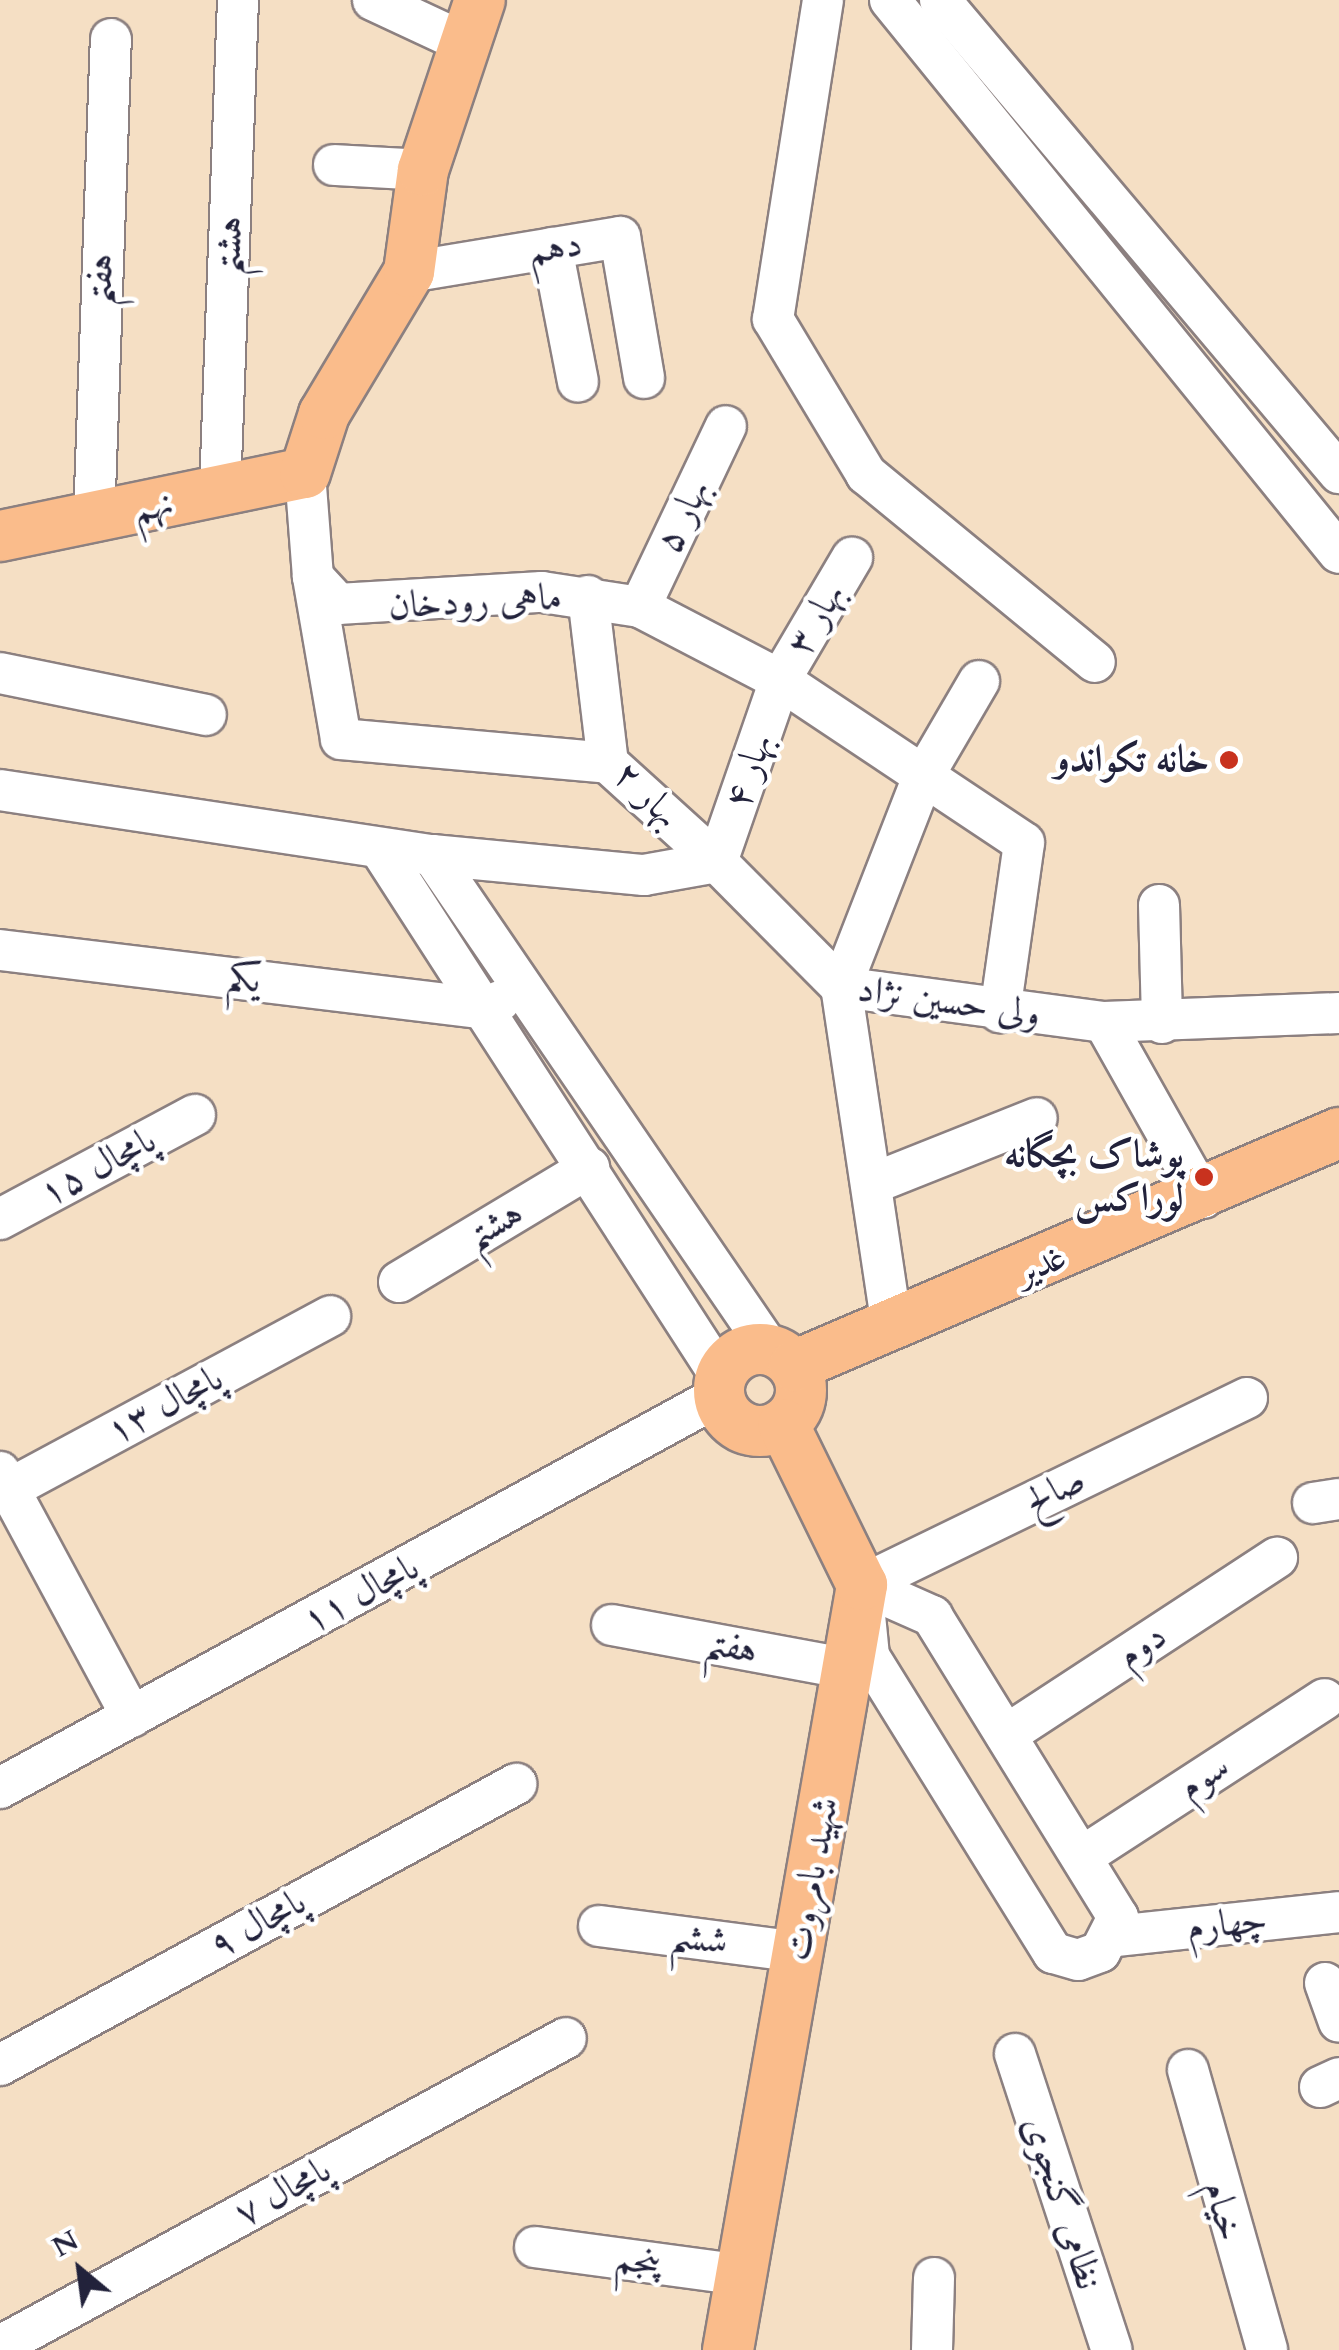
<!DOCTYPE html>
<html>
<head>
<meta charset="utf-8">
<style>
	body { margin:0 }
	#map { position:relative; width:1339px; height:2350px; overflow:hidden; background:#f5dfc4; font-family:Cardo,Amiri,serif }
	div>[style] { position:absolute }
	.roads { filter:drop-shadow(2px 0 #8c8080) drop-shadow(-2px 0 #8c8080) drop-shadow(0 2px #8c8080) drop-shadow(0 -2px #8c8080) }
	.minor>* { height:40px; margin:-20px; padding:0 20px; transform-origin:20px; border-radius:20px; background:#fff }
	.major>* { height:50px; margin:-25px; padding:0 25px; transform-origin:25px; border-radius:25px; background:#fabc8b }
	.major>.ring { margin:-25px; padding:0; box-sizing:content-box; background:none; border:50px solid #fabc8b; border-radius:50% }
	.dots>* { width:28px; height:28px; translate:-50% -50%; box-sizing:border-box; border:5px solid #fff; border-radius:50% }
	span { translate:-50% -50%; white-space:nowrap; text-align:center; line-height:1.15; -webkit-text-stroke:9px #fff; paint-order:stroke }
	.street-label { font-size:38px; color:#22223b }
	.poi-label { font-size:38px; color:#22223b; font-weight:700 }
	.right { translate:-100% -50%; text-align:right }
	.north { position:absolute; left:30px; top:2220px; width:100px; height:100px; -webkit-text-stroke:8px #fff; paint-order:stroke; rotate:331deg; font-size:28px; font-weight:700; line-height:40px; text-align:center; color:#22223b }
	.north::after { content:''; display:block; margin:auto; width:35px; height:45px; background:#22223b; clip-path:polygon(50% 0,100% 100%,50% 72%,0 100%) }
</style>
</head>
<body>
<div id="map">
	<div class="roads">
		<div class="minor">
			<i style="left:373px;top:0;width:99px;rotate:25deg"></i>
			<i style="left:823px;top:0;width:323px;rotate:98.9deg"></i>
			<i style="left:773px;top:319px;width:181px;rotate:59deg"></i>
			<i style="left:866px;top:474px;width:296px;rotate:39.4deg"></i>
			<i style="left:890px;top:0;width:712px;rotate:50.93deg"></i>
			<i style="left:940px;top:0;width:619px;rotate:49.85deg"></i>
			<i style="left:334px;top:165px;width:89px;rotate:3.2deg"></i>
			<i style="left:552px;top:248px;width:136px;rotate:79deg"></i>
			<i style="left:409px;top:272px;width:214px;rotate:-9.4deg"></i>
			<i style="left:620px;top:237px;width:143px;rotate:80.3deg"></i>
			<i style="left:305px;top:473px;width:104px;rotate:85.6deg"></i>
			<i style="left:313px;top:577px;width:37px;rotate:47deg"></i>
			<i style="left:338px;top:604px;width:204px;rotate:-3.4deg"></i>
			<i style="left:542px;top:592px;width:99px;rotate:8.7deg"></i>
			<i style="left:640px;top:607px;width:158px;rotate:27.5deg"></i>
			<i style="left:780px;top:680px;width:293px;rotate:33.7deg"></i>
			<i style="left:1024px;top:843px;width:171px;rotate:98.1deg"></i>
			<i style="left:220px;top:491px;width:491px;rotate:-87.9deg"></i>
			<i style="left:94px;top:521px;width:482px;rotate:-88deg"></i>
			<i style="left:313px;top:577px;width:164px;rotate:80.2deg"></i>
			<i style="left:341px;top:739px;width:268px;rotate:5.1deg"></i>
			<i style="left:588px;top:596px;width:168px;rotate:83.2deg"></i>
			<i style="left:608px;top:763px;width:147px;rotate:42.2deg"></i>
			<i style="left:717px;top:862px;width:193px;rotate:-70.9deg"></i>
			<i style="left:780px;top:680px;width:142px;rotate:-59.5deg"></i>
			<i style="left:640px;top:607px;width:200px;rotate:-64.6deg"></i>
			<i style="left:0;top:673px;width:210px;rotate:11.5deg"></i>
			<i style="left:0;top:790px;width:437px;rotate:8.6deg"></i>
			<i style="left:432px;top:855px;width:213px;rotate:5.4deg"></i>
			<i style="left:644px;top:875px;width:74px;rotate:-10.1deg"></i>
			<i style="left:717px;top:862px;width:176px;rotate:45.2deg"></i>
			<i style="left:841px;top:987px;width:265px;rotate:7.6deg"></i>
			<i style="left:1104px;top:1022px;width:235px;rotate:-2.2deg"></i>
			<i style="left:380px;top:849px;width:629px;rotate:57.14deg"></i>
			<i style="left:432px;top:855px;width:599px;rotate:55.67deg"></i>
			<i style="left:1159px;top:905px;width:118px;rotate:88.5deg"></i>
			<i style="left:0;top:950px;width:492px;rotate:6.9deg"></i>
			<i style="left:488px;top:1009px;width:14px;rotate:-34deg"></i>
			<i style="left:1104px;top:1022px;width:202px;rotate:60.6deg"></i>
			<i style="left:874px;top:1183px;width:175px;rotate:-21.7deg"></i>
			<i style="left:0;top:1219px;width:221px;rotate:-28.1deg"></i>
			<i style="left:399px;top:1282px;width:222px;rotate:-31deg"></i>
			<i style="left:892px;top:1327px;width:344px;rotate:-98.5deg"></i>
			<i style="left:841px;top:987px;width:225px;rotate:-68.7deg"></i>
			<i style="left:923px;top:777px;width:111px;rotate:-59.7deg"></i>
			<i style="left:0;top:1472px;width:278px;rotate:61.7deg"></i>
			<i style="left:0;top:1494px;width:375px;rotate:-28.3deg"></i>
			<i style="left:1313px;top:1503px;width:26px;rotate:-9deg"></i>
			<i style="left:862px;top:1585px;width:77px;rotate:23.9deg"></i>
			<i style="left:932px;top:1616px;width:354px;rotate:58.3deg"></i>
			<i style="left:1118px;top:1917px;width:39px;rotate:117deg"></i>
			<i style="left:1100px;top:1952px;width:23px;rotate:160deg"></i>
			<i style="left:1078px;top:1960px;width:26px;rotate:-164deg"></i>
			<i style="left:1053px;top:1953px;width:349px;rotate:-121.8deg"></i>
			<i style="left:869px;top:1656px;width:71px;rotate:-95.6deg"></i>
			<i style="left:862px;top:1585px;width:428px;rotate:-25.9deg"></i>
			<i style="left:612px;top:1625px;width:242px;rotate:10.5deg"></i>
			<i style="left:1006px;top:1735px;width:324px;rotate:-33.2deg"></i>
			<i style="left:0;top:1788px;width:819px;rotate:-28.6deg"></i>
			<i style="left:1083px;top:1856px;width:288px;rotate:-33deg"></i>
			<i style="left:599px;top:1926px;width:203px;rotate:7.4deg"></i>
			<i style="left:1116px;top:1936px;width:224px;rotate:-6.1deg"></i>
			<i style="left:1325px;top:1983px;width:41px;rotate:70.3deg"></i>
			<i style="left:1015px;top:2054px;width:311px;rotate:71.9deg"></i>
			<i style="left:0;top:2065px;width:588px;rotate:-28.57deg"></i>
			<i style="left:1188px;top:2070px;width:291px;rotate:74.2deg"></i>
			<i style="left:1320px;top:2087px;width:21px;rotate:-25deg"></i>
			<i style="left:535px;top:2247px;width:209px;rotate:7.7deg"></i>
			<i style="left:0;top:2346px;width:644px;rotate:-28.55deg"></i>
			<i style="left:932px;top:2350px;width:72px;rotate:-88.4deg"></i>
		</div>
		<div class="major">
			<i style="left:0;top:536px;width:311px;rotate:-11.7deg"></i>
			<i style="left:305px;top:473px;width:62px;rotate:-72.1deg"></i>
			<i style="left:324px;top:414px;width:165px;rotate:-59.1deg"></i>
			<i style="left:409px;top:272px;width:103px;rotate:-82.2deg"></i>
			<i style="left:423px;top:170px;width:179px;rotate:-71.5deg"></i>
			<i class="ring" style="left:719px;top:1349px;width:32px;height:32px"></i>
			<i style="left:794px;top:1366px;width:593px;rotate:-23.15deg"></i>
			<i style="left:728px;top:2350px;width:777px;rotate:-80.06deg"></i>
			<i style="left:862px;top:1585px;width:179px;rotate:-116.1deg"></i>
		</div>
	</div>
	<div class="dots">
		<i style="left:1229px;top:760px;background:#c8321e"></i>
		<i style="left:1204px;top:1177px;background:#c8321e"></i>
	</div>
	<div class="street-label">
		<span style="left:229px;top:246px;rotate:-88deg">هشتم</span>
		<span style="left:555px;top:248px;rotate:-9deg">دهم</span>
		<span style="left:100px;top:280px;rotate:-88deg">هفتم</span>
		<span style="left:153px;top:507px;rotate:-13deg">نهم</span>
		<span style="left:683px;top:516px;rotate:-64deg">بهار ۵</span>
		<span style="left:475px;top:602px;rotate:-3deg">ماهی رودخان</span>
		<span style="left:816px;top:619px;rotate:-60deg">بهار ۳</span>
		<span style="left:749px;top:771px;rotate:-71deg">بهار ۴</span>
		<span style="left:647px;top:795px;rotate:45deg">بهار ۲</span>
		<span style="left:244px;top:979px;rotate:7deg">یکم</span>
		<span style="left:949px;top:1002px;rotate:8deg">ولی حسین نژاد</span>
		<span style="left:98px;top:1167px;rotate:-28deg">پامچال ۱۵</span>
		<span style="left:494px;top:1225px;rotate:-31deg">هشتم</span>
		<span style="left:1041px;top:1265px;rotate:-23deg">غدیر</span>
		<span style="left:165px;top:1405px;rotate:-28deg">پامچال ۱۳</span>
		<span style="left:1055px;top:1491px;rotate:-26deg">صالح</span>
		<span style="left:361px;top:1594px;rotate:-28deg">پامچال ۱۱</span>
		<span style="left:1142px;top:1646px;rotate:-33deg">دوم</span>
		<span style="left:731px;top:1647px;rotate:10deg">هفتم</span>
		<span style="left:1204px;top:1777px;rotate:-33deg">سوم</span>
		<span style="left:812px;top:1879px;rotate:-80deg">شهید بامروت</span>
		<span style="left:258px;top:1924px;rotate:-29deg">پامچال ۹</span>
		<span style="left:1227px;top:1924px;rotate:-6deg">چهارم</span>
		<span style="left:699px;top:1939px;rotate:7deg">ششم</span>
		<span style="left:283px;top:2192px;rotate:-29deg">پامچال ۷</span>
		<span style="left:1062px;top:2203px;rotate:72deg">نظامی گنجوی</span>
		<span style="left:1223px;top:2211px;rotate:75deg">خیام</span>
		<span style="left:638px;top:2261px;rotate:8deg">پنجم</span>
	</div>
	<div class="poi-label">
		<span class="right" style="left:1209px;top:760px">خانه تکواندو</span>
		<span class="right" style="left:1184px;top:1177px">پوشاک بچگانه<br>لوراکس</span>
	</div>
	<div class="north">N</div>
</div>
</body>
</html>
